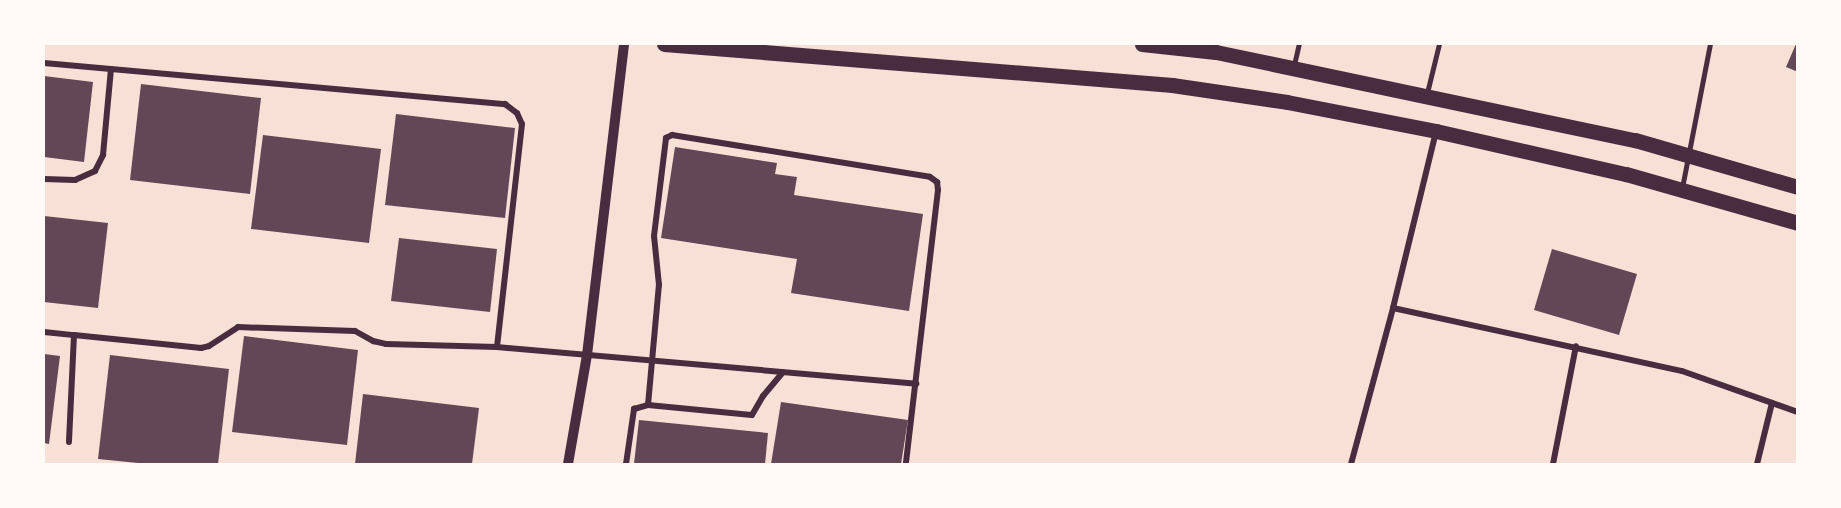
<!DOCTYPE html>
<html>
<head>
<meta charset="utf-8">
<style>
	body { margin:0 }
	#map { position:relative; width:1841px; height:508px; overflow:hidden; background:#f7e1d7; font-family:Commissioner,sans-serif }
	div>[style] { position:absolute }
	.building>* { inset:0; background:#644757 }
	.service>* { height:4.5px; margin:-2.25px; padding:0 2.25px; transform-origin:2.25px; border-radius:2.25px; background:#4a2c40 }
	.minor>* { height:6px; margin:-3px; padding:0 3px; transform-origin:3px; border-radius:3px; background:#4a2c40 }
	.tertiary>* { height:10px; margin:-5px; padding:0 5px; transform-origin:5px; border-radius:5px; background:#4a2c40 }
	.primary>* { height:15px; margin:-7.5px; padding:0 7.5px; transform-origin:7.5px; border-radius:7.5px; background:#4a2c40 }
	span { translate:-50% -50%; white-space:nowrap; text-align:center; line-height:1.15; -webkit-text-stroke:4.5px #fffaf5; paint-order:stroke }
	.frame { position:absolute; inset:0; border:45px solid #fffaf5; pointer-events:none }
</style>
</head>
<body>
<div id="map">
	<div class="building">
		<i style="clip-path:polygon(1796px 44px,1798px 44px,1798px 72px,1786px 67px)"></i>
		<i style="clip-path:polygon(44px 76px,93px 82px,84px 162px,44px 157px)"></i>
		<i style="clip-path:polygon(141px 84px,261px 98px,250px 194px,130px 180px)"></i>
		<i style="clip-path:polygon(396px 114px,515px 128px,505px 218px,385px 205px)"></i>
		<i style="clip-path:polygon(263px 135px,381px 149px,369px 243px,251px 229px)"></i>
		<i style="clip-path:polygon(675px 147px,777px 163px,775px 174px,797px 177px,794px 195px,923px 214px,909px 311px,791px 293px,797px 259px,661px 238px)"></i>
		<i style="clip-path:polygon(44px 216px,108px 223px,98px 308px,44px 302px)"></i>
		<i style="clip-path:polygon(399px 238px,497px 249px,490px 312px,391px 301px)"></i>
		<i style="clip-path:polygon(1552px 249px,1637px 274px,1619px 335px,1534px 310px)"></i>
		<i style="clip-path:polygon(244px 336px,358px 350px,347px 445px,232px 432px)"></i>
		<i style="clip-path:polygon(44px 354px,60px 356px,49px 444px,44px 443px)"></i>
		<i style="clip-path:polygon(110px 355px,229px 369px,218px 464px,148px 464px,98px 459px)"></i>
		<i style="clip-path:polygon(363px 394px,479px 408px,472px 464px,355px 464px)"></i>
		<i style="clip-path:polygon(781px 402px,908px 420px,901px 464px,771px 464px)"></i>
		<i style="clip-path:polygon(639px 420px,768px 433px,765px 464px,634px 464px)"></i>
	</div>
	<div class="service">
		<i style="left:1294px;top:65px;width:22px;rotate:-77deg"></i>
		<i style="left:1427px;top:93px;width:50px;rotate:-76.2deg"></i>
		<i style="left:1682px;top:188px;width:147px;rotate:-79deg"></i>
	</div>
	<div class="minor">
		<i style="left:44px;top:63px;width:67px;rotate:5.1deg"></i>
		<i style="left:44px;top:179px;width:31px;rotate:2deg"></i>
		<i style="left:75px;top:180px;width:22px;rotate:-24deg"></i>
		<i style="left:95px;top:171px;width:18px;rotate:-63deg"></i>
		<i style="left:103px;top:155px;width:86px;rotate:-84.7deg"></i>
		<i style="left:111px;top:69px;width:396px;rotate:5.1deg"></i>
		<i style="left:505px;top:104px;width:15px;rotate:37deg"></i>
		<i style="left:517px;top:113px;width:12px;rotate:66deg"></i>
		<i style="left:522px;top:124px;width:224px;rotate:96.4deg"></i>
		<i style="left:1393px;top:308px;width:182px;rotate:-76.3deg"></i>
		<i style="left:44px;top:332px;width:30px;rotate:6deg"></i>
		<i style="left:74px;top:335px;width:107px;rotate:92.7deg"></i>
		<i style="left:74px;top:335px;width:128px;rotate:5.8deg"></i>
		<i style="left:201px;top:348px;width:8px;rotate:-14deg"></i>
		<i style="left:209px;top:346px;width:35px;rotate:-33deg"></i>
		<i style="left:238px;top:327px;width:117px;rotate:2deg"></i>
		<i style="left:355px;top:331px;width:21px;rotate:29deg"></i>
		<i style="left:373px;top:341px;width:13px;rotate:13deg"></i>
		<i style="left:386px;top:344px;width:111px;rotate:1.5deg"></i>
		<i style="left:497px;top:347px;width:421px;rotate:5deg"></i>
		<i style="left:648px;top:405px;width:121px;rotate:-84.8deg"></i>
		<i style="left:659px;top:285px;width:49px;rotate:-95.8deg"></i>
		<i style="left:654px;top:236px;width:99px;rotate:-83deg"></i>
		<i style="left:666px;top:138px;width:7px;rotate:-27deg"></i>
		<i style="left:672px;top:135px;width:261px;rotate:9.2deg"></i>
		<i style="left:930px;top:177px;width:9px;rotate:36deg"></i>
		<i style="left:937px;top:182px;width:8px;rotate:83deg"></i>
		<i style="left:938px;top:190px;width:276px;rotate:96.7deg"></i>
		<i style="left:626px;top:464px;width:56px;rotate:-81.7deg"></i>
		<i style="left:634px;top:409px;width:15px;rotate:-16deg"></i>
		<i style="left:648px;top:405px;width:104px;rotate:5.5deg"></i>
		<i style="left:752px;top:415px;width:22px;rotate:-60deg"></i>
		<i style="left:763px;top:396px;width:31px;rotate:-50deg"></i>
		<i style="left:1351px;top:464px;width:162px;rotate:-74.9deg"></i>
		<i style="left:1393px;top:308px;width:296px;rotate:12.3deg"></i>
		<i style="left:1682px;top:371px;width:123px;rotate:19.5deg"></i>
		<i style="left:1553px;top:464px;width:120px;rotate:-79deg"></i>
		<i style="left:1757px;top:464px;width:63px;rotate:-76.2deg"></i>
	</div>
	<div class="tertiary">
		<i style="left:568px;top:464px;width:111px;rotate:-80.1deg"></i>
		<i style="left:587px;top:355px;width:313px;rotate:-83.2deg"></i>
	</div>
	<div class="primary">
		<i style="left:664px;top:44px;width:510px;rotate:4.61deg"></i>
		<i style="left:1172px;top:85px;width:116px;rotate:8.4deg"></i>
		<i style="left:1287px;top:102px;width:152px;rotate:11deg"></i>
		<i style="left:1436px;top:131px;width:195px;rotate:12.8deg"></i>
		<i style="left:1626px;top:174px;width:179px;rotate:15.9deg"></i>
		<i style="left:1142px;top:44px;width:74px;rotate:6.2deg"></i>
		<i style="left:1216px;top:52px;width:428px;rotate:11.9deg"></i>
		<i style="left:1635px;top:140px;width:170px;rotate:16.1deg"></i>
	</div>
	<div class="frame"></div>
</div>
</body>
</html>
